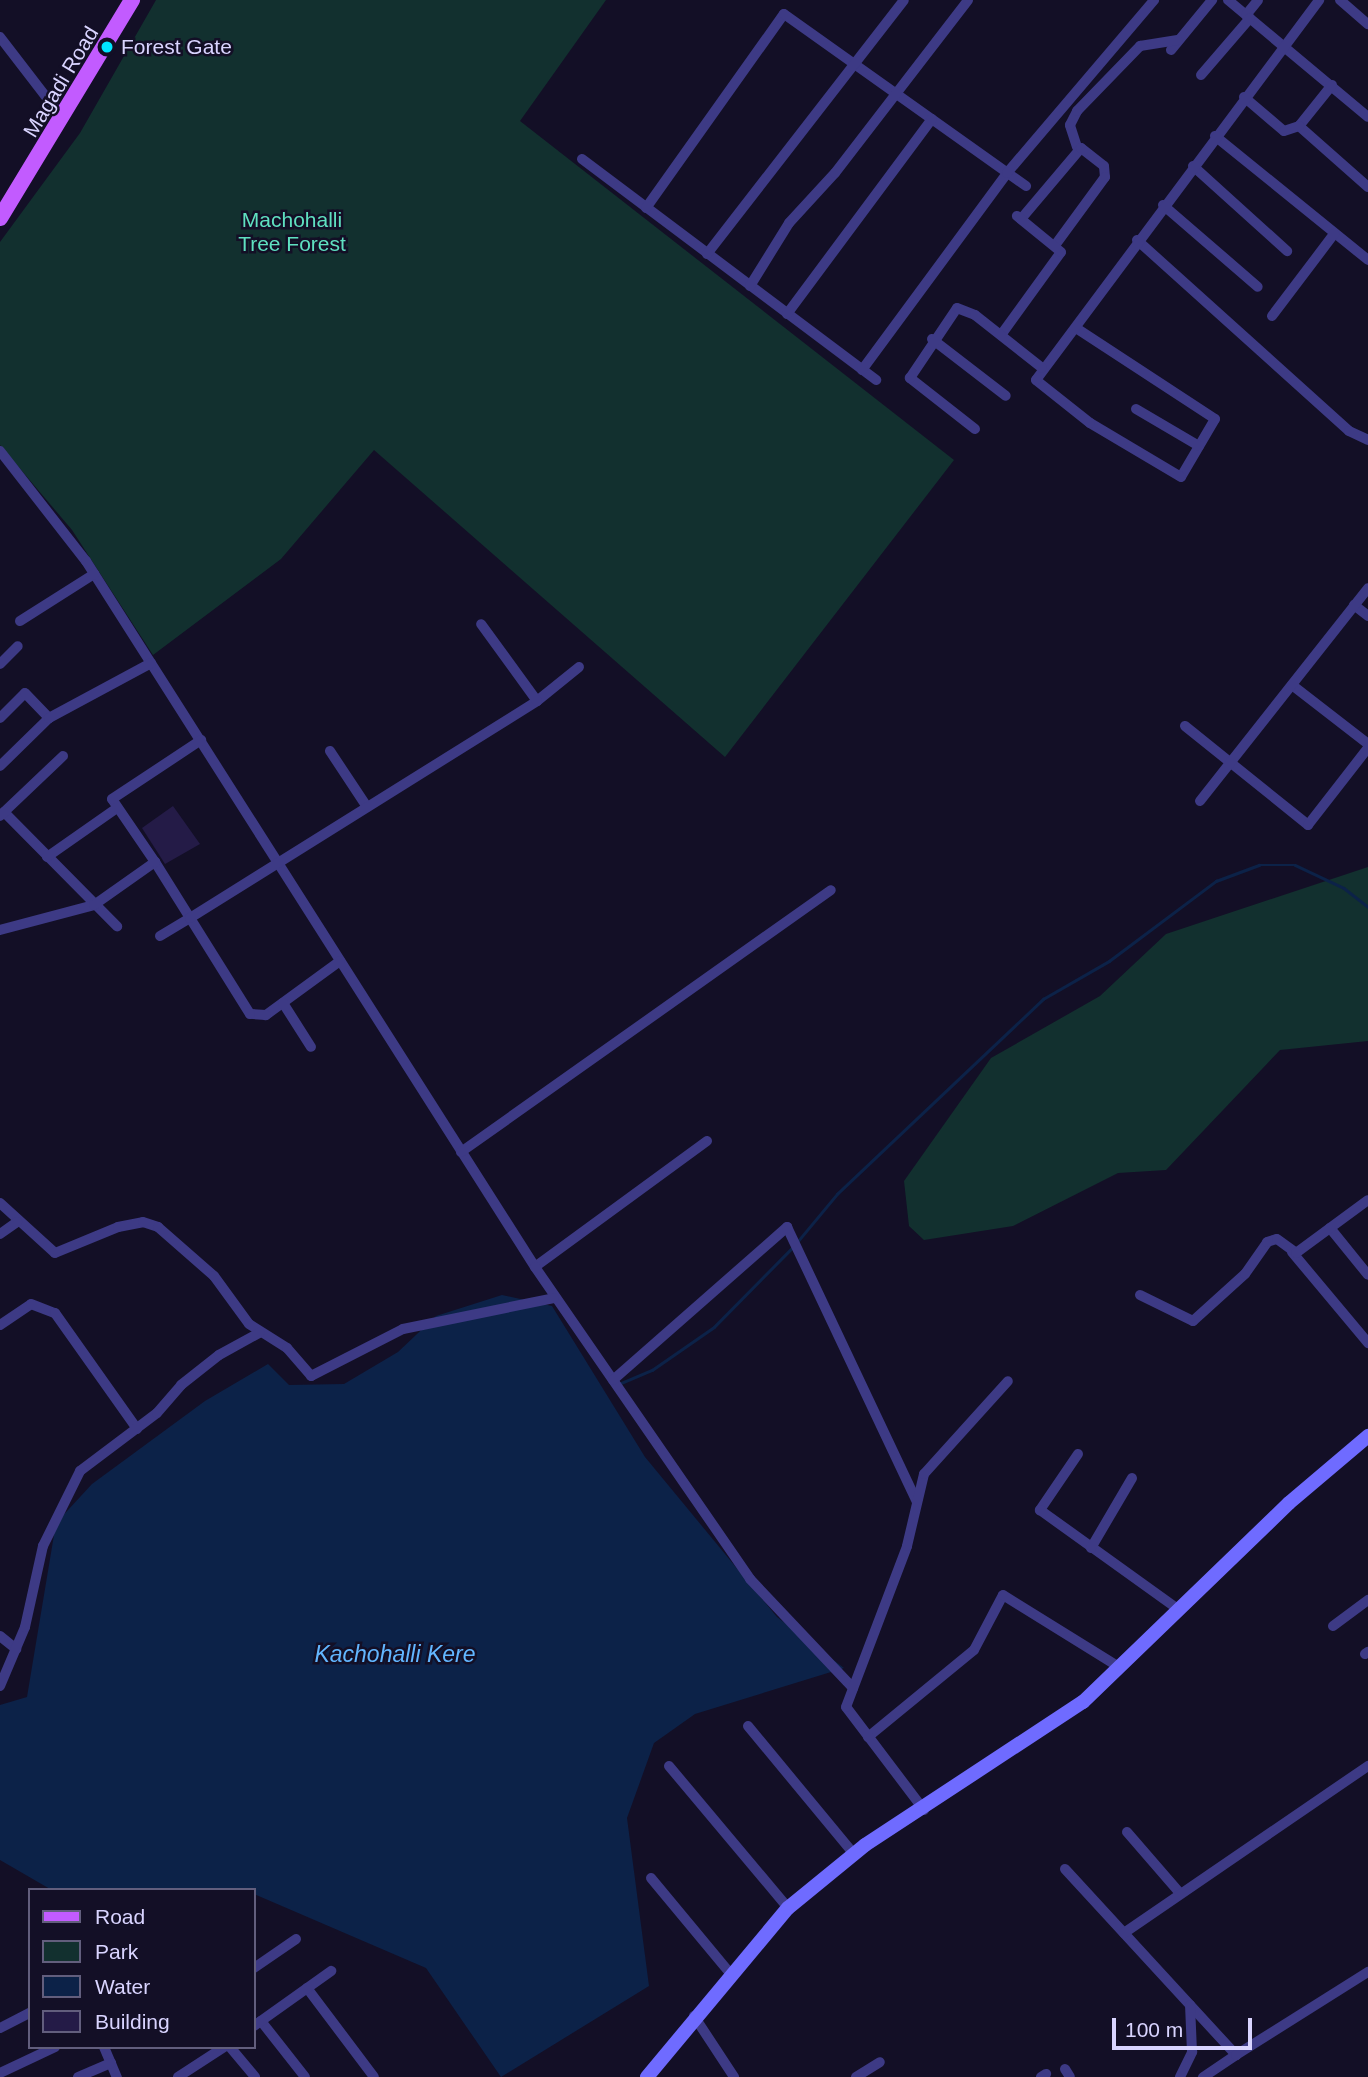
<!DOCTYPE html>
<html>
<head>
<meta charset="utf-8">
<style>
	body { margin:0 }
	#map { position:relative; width:1368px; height:2077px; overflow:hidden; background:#130f26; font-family:Helvetica,sans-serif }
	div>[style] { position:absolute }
	.green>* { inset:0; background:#12302f }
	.water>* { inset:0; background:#0c2248 }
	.stream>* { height:2.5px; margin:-1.25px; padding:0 1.25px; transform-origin:1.25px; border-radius:1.25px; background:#0c2248 }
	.building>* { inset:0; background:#241b47 }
	.street>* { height:10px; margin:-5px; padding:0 5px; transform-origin:5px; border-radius:5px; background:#3d3a85 }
	.secondary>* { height:14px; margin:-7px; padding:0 7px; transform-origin:7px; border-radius:7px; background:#6f6bff }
	.primary>* { height:16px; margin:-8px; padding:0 8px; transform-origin:8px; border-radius:8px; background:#c25bff }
	.dots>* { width:19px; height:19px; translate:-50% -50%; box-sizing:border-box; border:4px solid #130f26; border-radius:50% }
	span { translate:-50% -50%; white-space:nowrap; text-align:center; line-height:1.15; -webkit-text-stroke:5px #130f26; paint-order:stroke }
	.poi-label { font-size:21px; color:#d9d4ff }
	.left { translate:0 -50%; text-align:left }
	.street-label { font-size:21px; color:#d9d4ff }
	.park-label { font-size:21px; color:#5fe0c0 }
	.water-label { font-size:23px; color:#62b6ff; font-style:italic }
	.legend { position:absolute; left:28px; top:1888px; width:228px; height:161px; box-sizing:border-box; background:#130f26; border:2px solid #625e7d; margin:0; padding:9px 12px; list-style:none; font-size:21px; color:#d9d4ff }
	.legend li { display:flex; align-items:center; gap:14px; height:35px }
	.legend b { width:35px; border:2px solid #625e7d }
	.scale { position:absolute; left:1112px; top:2018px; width:140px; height:32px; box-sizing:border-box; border:4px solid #d9d4ff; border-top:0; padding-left:9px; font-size:21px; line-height:24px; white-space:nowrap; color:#d9d4ff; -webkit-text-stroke:5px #130f26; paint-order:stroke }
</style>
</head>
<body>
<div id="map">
	<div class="green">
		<i style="clip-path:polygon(156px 0,606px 0,520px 121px,954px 460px,725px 757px,374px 450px,281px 559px,153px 655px,72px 530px,0 445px,0 242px,80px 133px)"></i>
		<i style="clip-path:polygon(1368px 867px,1368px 1041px,1280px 1050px,1166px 1170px,1118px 1173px,1013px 1226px,924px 1240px,909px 1226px,904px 1181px,991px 1058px,1100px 996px,1166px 934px)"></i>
	</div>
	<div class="water">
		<i style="clip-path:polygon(502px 1295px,552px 1306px,645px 1457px,777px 1617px,844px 1668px,695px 1714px,654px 1743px,627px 1818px,649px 1986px,501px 2077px,426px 1968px,254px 1894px,254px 1890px,50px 1889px,0 1860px,0 1705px,27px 1697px,56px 1523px,92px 1484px,205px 1401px,268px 1364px,289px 1385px,344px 1384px,398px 1352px,436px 1316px)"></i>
	</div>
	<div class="stream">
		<i style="left:798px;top:1241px;width:61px;rotate:-50.3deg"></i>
		<i style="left:837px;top:1194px;width:284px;rotate:-43.4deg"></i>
		<i style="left:1043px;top:999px;width:76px;rotate:-29.9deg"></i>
		<i style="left:1109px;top:961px;width:134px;rotate:-36.8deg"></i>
		<i style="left:1216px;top:881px;width:46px;rotate:-20.4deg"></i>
		<i style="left:1259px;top:865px;width:36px"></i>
		<i style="left:1295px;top:865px;width:54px;rotate:25.1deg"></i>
		<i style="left:1344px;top:888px;width:31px;rotate:38deg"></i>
		<i style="left:619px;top:1384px;width:36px;rotate:-23deg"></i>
		<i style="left:652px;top:1370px;width:75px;rotate:-34.7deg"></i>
		<i style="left:714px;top:1327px;width:114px;rotate:-45.4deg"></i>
	</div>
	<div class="building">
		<i style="clip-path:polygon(173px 806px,200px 844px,165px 864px,142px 828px)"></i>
	</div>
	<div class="street">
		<i style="left:1228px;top:0;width:182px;rotate:39.9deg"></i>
		<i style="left:1340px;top:0;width:37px;rotate:41deg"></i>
		<i style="left:1246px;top:15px;width:19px;rotate:-51deg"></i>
		<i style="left:0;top:37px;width:93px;rotate:52.4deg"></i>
		<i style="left:1171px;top:50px;width:65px;rotate:-50.6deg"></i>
		<i style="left:1201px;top:75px;width:75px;rotate:-49.3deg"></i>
		<i style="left:1332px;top:85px;width:53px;rotate:128.8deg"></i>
		<i style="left:1299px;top:126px;width:92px;rotate:41.5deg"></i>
		<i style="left:1244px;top:97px;width:52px;rotate:40.4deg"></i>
		<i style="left:1284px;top:131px;width:16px;rotate:-18deg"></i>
		<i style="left:1215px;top:136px;width:197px;rotate:39deg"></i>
		<i style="left:1077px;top:147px;width:23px;rotate:-108deg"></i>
		<i style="left:1070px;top:125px;width:16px;rotate:-63deg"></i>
		<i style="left:1077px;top:111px;width:91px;rotate:-45.9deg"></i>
		<i style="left:1140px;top:46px;width:38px;rotate:-9deg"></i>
		<i style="left:582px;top:159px;width:368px;rotate:36.9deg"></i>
		<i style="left:1193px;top:166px;width:127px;rotate:42.1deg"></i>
		<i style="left:1163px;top:205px;width:125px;rotate:40.8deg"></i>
		<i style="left:646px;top:208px;width:238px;rotate:-54.6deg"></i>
		<i style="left:784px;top:14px;width:297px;rotate:35.4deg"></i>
		<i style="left:1021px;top:219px;width:93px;rotate:-49.8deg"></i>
		<i style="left:1081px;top:148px;width:29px;rotate:38deg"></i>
		<i style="left:1104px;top:166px;width:11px;rotate:85deg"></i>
		<i style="left:1105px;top:177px;width:83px;rotate:126.2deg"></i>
		<i style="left:1137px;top:240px;width:285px;rotate:42deg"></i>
		<i style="left:1349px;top:431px;width:21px;rotate:25deg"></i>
		<i style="left:707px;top:254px;width:321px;rotate:-52.2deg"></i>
		<i style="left:750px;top:286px;width:74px;rotate:-58.2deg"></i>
		<i style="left:789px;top:223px;width:68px;rotate:-47.4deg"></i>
		<i style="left:835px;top:173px;width:218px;rotate:-52.4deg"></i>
		<i style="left:787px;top:314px;width:243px;rotate:-53.4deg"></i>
		<i style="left:1272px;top:316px;width:103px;rotate:-52.9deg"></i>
		<i style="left:1076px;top:328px;width:166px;rotate:33.2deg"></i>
		<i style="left:1215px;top:419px;width:67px;rotate:120.4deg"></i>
		<i style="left:1181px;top:477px;width:106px;rotate:-149.3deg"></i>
		<i style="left:1090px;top:423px;width:69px;rotate:-141.5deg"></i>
		<i style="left:1036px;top:380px;width:474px;rotate:-53.3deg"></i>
		<i style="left:1001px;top:335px;width:102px;rotate:-54.1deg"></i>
		<i style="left:1061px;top:252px;width:57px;rotate:-140.7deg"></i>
		<i style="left:932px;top:339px;width:93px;rotate:37.6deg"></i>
		<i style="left:862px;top:370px;width:245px;rotate:-53.6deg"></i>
		<i style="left:1007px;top:173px;width:227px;rotate:-49.6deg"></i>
		<i style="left:1136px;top:409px;width:73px;rotate:30.4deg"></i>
		<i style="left:975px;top:429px;width:83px;rotate:-141.9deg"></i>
		<i style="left:910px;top:378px;width:84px;rotate:-56.1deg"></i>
		<i style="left:957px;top:308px;width:19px;rotate:21deg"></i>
		<i style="left:975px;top:315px;width:85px;rotate:38.3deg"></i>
		<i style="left:0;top:451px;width:140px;rotate:52deg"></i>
		<i style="left:86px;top:561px;width:837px;rotate:57.54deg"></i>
		<i style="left:1354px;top:605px;width:18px;rotate:38deg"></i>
		<i style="left:20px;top:621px;width:88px;rotate:-32.4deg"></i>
		<i style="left:0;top:664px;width:25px;rotate:-45deg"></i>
		<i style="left:1292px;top:685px;width:96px;rotate:37.8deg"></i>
		<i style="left:537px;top:701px;width:54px;rotate:-39deg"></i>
		<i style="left:0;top:718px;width:35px;rotate:-45deg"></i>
		<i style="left:25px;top:693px;width:35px;rotate:46deg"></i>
		<i style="left:1185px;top:726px;width:158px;rotate:38.8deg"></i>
		<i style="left:1308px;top:825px;width:98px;rotate:-52.1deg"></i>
		<i style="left:330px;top:751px;width:67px;rotate:56.5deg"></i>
		<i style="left:0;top:766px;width:69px;rotate:-44.4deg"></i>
		<i style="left:49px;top:718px;width:116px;rotate:-28.3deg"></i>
		<i style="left:1200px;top:801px;width:271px;rotate:-51.7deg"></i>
		<i style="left:4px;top:812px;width:161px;rotate:45.3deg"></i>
		<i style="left:0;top:816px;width:87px;rotate:-43.6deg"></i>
		<i style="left:47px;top:857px;width:85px;rotate:-35deg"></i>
		<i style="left:155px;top:862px;width:66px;rotate:58deg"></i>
		<i style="left:190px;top:918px;width:35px;rotate:149deg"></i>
		<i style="left:0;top:930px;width:97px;rotate:-14.9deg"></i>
		<i style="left:94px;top:905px;width:75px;rotate:-35.2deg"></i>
		<i style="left:155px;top:862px;width:76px;rotate:-124.3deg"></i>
		<i style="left:112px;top:799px;width:107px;rotate:-33.5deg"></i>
		<i style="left:340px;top:961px;width:92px;rotate:143.9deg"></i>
		<i style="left:266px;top:1015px;width:16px;rotate:-176deg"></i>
		<i style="left:250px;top:1014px;width:113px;rotate:-122deg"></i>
		<i style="left:190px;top:918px;width:409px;rotate:-32deg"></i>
		<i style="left:537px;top:701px;width:95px;rotate:-126deg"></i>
		<i style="left:283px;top:1003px;width:52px;rotate:57.5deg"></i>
		<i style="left:707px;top:1141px;width:213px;rotate:143.8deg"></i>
		<i style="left:535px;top:1267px;width:379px;rotate:55.4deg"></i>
		<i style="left:750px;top:1579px;width:150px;rotate:46.6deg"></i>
		<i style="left:461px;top:1152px;width:453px;rotate:-35.3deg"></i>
		<i style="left:0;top:1203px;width:74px;rotate:42.3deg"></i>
		<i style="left:55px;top:1253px;width:68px;rotate:-22.4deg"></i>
		<i style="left:118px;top:1227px;width:25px;rotate:-11deg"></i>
		<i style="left:143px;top:1222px;width:16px;rotate:18deg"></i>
		<i style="left:158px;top:1227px;width:74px;rotate:41.2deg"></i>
		<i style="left:214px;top:1276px;width:59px;rotate:53.9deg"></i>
		<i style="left:249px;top:1324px;width:45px;rotate:32.3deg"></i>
		<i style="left:287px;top:1348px;width:37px;rotate:49deg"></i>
		<i style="left:311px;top:1376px;width:103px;rotate:-27.1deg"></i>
		<i style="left:403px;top:1329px;width:154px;rotate:-11.6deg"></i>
		<i style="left:1330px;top:1228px;width:60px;rotate:51deg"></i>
		<i style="left:0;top:1234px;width:21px;rotate:-35deg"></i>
		<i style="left:1292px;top:1252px;width:119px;rotate:50.1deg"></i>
		<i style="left:1140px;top:1295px;width:59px;rotate:26.1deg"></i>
		<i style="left:1193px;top:1321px;width:70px;rotate:-42.1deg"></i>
		<i style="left:1245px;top:1274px;width:39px;rotate:-55deg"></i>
		<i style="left:1267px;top:1242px;width:10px;rotate:-17deg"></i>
		<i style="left:1277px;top:1239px;width:24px;rotate:36deg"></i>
		<i style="left:1296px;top:1253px;width:89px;rotate:-36.4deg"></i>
		<i style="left:0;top:1325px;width:37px;rotate:-34deg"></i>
		<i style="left:31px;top:1304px;width:26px;rotate:21deg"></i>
		<i style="left:55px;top:1313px;width:142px;rotate:54.7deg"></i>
		<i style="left:613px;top:1380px;width:232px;rotate:-41.3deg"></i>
		<i style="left:787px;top:1227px;width:304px;rotate:64.7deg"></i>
		<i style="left:1078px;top:1454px;width:68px;rotate:124.2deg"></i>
		<i style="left:1040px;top:1510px;width:171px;rotate:35.7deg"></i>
		<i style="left:1091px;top:1548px;width:81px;rotate:-59.6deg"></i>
		<i style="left:1333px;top:1626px;width:44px;rotate:-36.6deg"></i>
		<i style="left:0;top:1636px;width:21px;rotate:39deg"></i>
		<i style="left:1365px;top:1654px;width:4px;rotate:-34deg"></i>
		<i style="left:0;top:1686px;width:64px;rotate:-67deg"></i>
		<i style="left:25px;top:1627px;width:83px;rotate:-77.5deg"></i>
		<i style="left:43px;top:1546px;width:84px;rotate:-63.7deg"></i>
		<i style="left:80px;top:1471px;width:96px;rotate:-37deg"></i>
		<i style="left:157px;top:1413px;width:37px;rotate:-49deg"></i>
		<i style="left:181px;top:1385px;width:48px;rotate:-38.3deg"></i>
		<i style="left:219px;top:1355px;width:46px;rotate:-28.8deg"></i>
		<i style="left:748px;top:1726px;width:166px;rotate:50.4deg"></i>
		<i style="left:868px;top:1737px;width:137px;rotate:-39.4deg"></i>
		<i style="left:974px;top:1650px;width:62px;rotate:-62.2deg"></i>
		<i style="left:1003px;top:1595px;width:137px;rotate:31.8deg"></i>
		<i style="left:669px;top:1766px;width:185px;rotate:50deg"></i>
		<i style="left:924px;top:1810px;width:129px;rotate:-127.1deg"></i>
		<i style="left:846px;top:1707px;width:172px;rotate:-69.2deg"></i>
		<i style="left:907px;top:1546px;width:74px;rotate:-76.7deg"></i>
		<i style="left:924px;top:1474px;width:125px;rotate:-47.9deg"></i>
		<i style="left:1127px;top:1832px;width:79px;rotate:49.1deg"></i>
		<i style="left:1065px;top:1869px;width:253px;rotate:47.4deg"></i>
		<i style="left:1236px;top:2055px;width:40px;rotate:146deg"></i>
		<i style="left:651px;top:1878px;width:124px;rotate:50.3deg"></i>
		<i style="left:1124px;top:1933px;width:296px;rotate:-34.4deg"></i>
		<i style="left:254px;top:1968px;width:51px;rotate:-34.6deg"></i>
		<i style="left:307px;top:1988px;width:111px;rotate:53deg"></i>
		<i style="left:694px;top:2016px;width:73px;rotate:56.7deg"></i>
		<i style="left:261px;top:2021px;width:71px;rotate:51.8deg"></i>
		<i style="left:254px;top:2026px;width:95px;rotate:-35.5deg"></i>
		<i style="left:0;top:2028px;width:34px;rotate:-27deg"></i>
		<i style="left:104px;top:2047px;width:33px;rotate:67deg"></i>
		<i style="left:230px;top:2047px;width:39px;rotate:50deg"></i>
		<i style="left:1236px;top:2055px;width:156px;rotate:-32.2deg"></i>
		<i style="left:1065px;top:2069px;width:9px;rotate:58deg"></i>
		<i style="left:0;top:2073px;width:61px;rotate:-25.3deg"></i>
		<i style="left:78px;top:2077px;width:36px;rotate:-23deg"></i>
		<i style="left:178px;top:2077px;width:55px;rotate:-33.1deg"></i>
		<i style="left:856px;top:2077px;width:28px;rotate:-32deg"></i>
		<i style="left:1041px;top:2077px;width:6px;rotate:-31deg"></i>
		<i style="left:1180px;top:2077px;width:28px;rotate:-64deg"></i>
		<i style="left:1192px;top:2052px;width:47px;rotate:-92.4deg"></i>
	</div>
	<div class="secondary">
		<i style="left:647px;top:2077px;width:220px;rotate:-50.2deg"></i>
		<i style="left:788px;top:1908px;width:99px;rotate:-39.3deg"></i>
		<i style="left:865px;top:1845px;width:261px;rotate:-33.3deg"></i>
		<i style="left:1083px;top:1702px;width:286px;rotate:-44deg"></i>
		<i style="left:1289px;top:1503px;width:104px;rotate:-40.3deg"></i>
	</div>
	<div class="primary">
		<i style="left:0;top:218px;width:255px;rotate:-58.8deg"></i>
	</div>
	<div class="dots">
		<i style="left:107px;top:47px;background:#00e5ff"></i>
	</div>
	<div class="poi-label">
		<span class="left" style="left:121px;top:47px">Forest Gate</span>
	</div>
	<div class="street-label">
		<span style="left:61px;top:82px;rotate:-59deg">Magadi Road</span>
	</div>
	<div class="park-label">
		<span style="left:292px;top:232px">Machohalli<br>Tree Forest</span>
	</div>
	<div class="water-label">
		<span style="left:395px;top:1654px">Kachohalli Kere</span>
	</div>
	<ul class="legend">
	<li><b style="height:9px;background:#c25bff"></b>Road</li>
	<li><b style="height:19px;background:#12302f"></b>Park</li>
	<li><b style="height:19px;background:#0c2248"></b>Water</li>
	<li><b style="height:19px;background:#241b47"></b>Building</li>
	</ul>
	<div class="scale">100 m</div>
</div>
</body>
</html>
